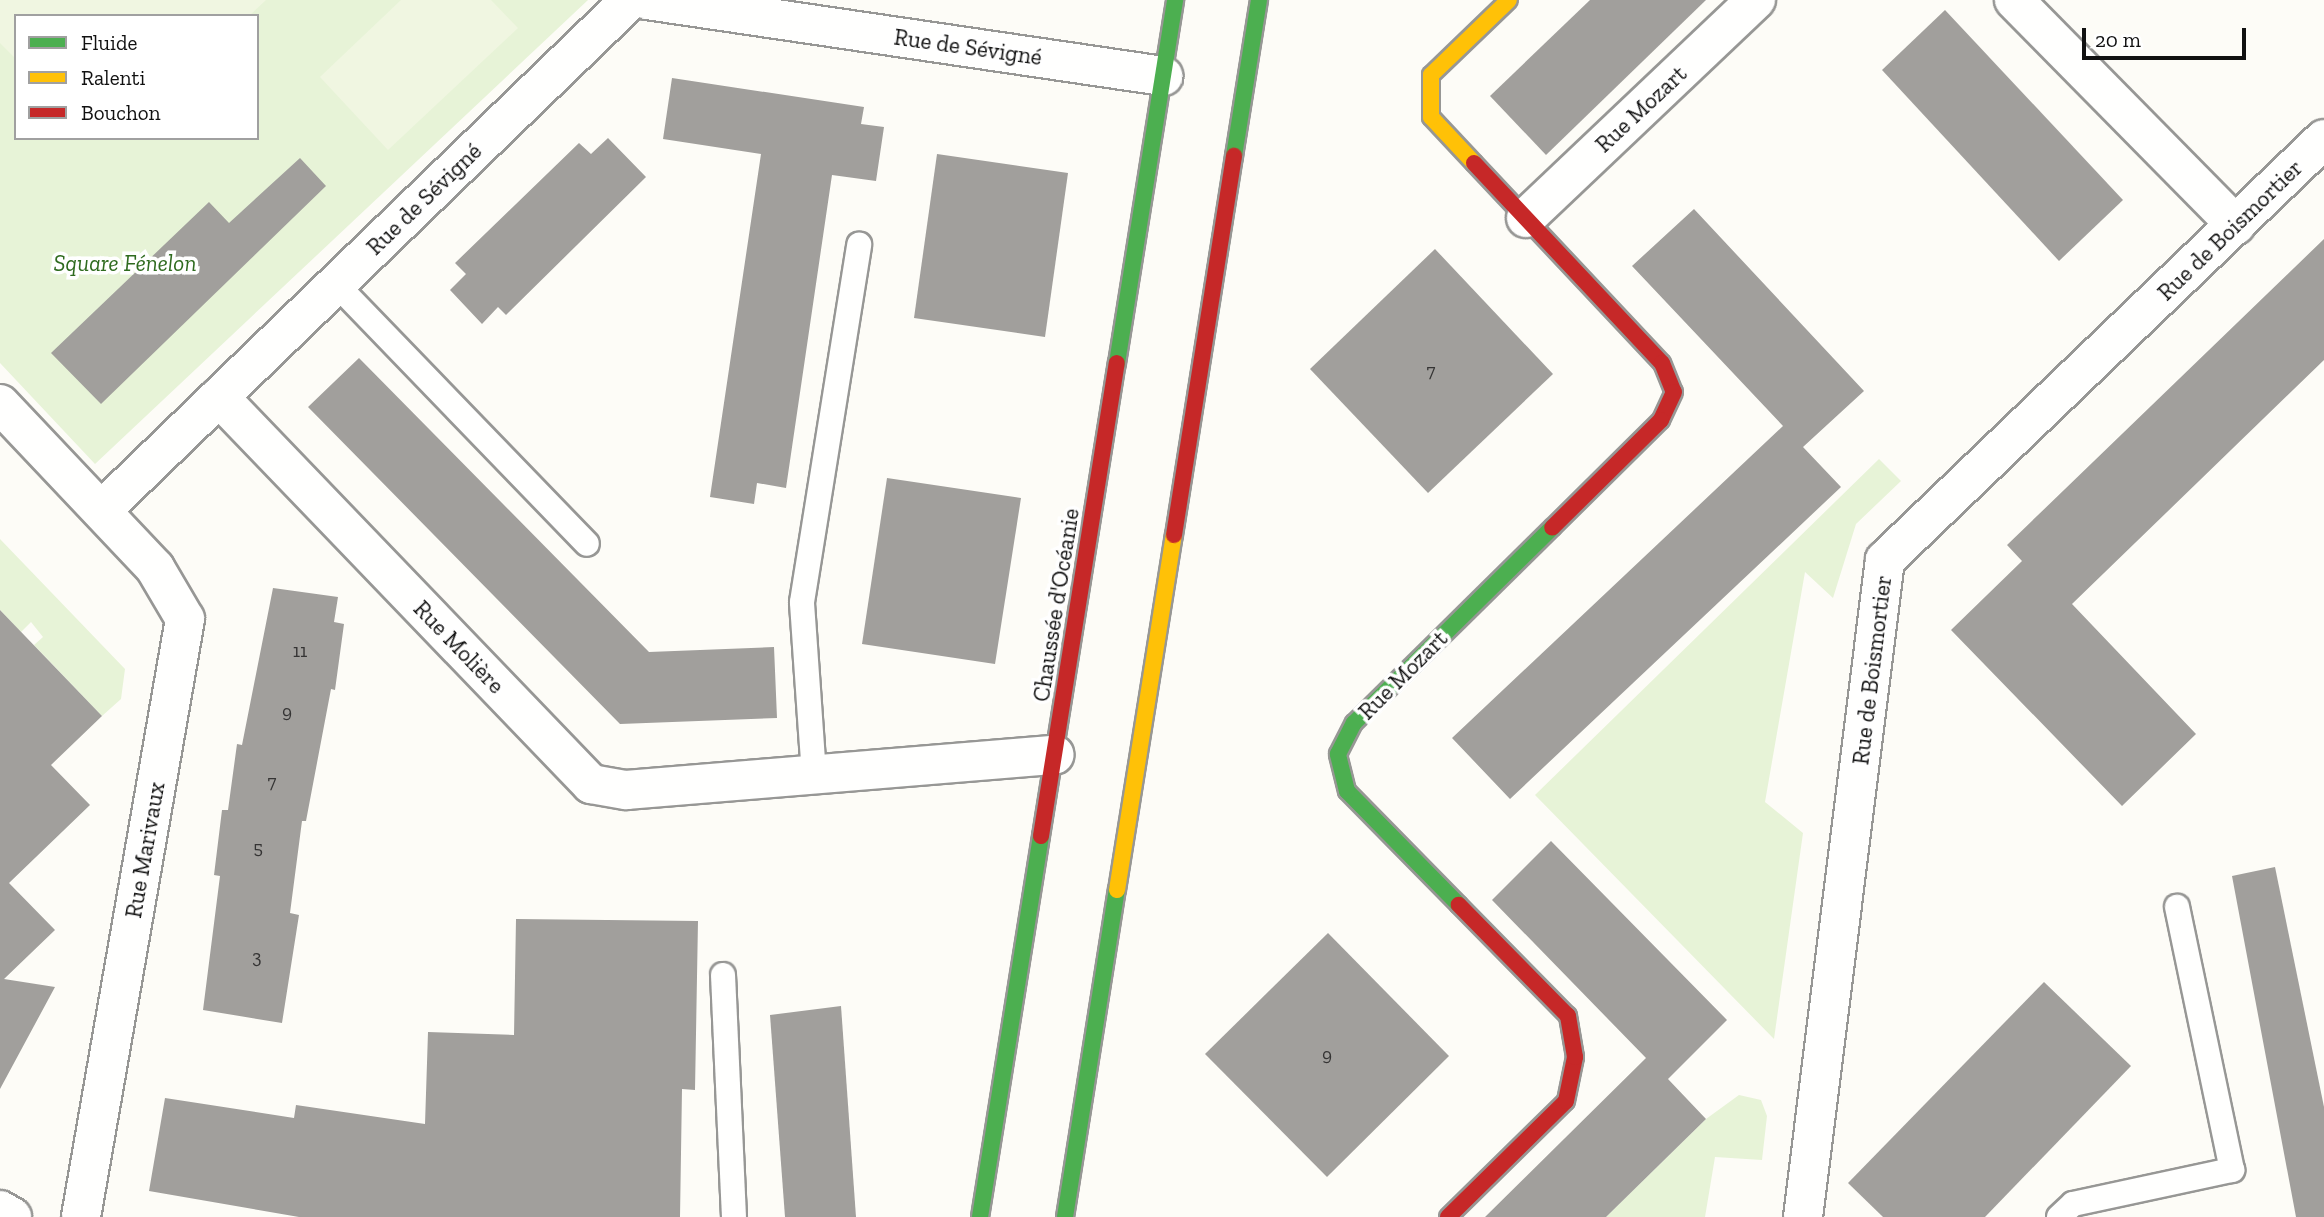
<!DOCTYPE html>
<html>
<head>
<meta charset="utf-8">
<style>
	body { margin:0 }
	#map { position:relative; width:2324px; height:1217px; overflow:hidden; background:#fdfcf7; font-family:"Zilla Slab",serif }
	div>[style] { position:absolute }
	.green>* { inset:0; background:#e7f3d7 }
	.pitch>* { inset:0; background:#f0f6e1 }
	.building>* { inset:0; background:#a19f9c }
	.roads { filter:drop-shadow(2px 0 #979795) drop-shadow(-2px 0 #979795) drop-shadow(0 2px #979795) drop-shadow(0 -2px #979795) }
	.lane>* { height:24px; margin:-12px; padding:0 12px; transform-origin:12px; border-radius:12px; background:#fffffe }
	.street>* { height:38px; margin:-19px; padding:0 19px; transform-origin:19px; border-radius:19px; background:#fffffe }
	.fast>* { height:16px; margin:-8px; padding:0 8px; transform-origin:8px; border-radius:8px; background:#4caf50 }
	.slow>* { height:16px; margin:-8px; padding:0 8px; transform-origin:8px; border-radius:8px; background:#ffc107 }
	.jam>* { height:16px; margin:-8px; padding:0 8px; transform-origin:8px; border-radius:8px; background:#c62828 }
	span { translate:-50% -50%; white-space:nowrap; text-align:center; line-height:1.15; -webkit-text-stroke:7px #fff; paint-order:stroke }
	.number-label { font-size:19px; color:#353434 }
	.number-label span { -webkit-text-stroke-width:0 }
	.street-label { font-size:23px; color:#111 }
	.park-label { font-size:23px; color:#2f6b1f; font-style:italic }
	.legend { position:absolute; left:14px; top:14px; width:245px; height:126px; box-sizing:border-box; background:#fff; border:2px solid #a0a0a0; margin:0; padding:9px 12px; list-style:none; font-size:21px; color:#111 }
	.legend li { display:flex; align-items:center; gap:14px; height:35px }
	.legend b { width:35px; border:2px solid #a0a0a0 }
	.scale { position:absolute; left:2082px; top:28px; width:164px; height:32px; box-sizing:border-box; border:4px solid #111; border-top:0; padding-left:9px; font-size:21px; line-height:24px; white-space:nowrap; color:#111; -webkit-text-stroke:5px #fff; paint-order:stroke }
</style>
</head>
<body>
<div id="map">
	<div class="green">
		<i style="clip-path:polygon(evenodd,0 0,588px 0,95px 464px,0 363px,0 0,16px 16px,257px 16px,257px 138px,16px 138px,16px 16px)"></i>
		<i style="clip-path:polygon(1879px 459px,1901px 481px,1856px 524px,1833px 598px,1805px 572px,1765px 802px,1803px 833px,1774px 1039px,1535px 795px)"></i>
		<i style="clip-path:polygon(0 539px,125px 669px,121px 699px,102px 716px,34px 645px,43px 637px,31px 622px,21px 632px,0 610px)"></i>
		<i style="clip-path:polygon(1739px 1095px,1761px 1100px,1767px 1116px,1762px 1160px,1715px 1157px,1705px 1217px,1606px 1217px,1706px 1119px)"></i>
	</div>
	<div class="pitch">
		<i style="clip-path:polygon(0 0,266px 0,249px 16px,16px 16px,16px 59px,0 43px)"></i>
		<i style="clip-path:polygon(401px 0,491px 0,518px 28px,388px 150px,320px 77px)"></i>
	</div>
	<div class="building">
		<i style="clip-path:polygon(1590px 0,1706px 0,1546px 155px,1490px 96px)"></i>
		<i style="clip-path:polygon(1945px 10px,2123px 200px,2059px 261px,1882px 70px)"></i>
		<i style="clip-path:polygon(672px 78px,864px 107px,861px 124px,884px 127px,876px 181px,832px 175px,786px 488px,757px 483px,754px 504px,710px 497px,761px 154px,663px 139px)"></i>
		<i style="clip-path:polygon(608px 138px,646px 177px,506px 315px,498px 307px,482px 324px,450px 290px,466px 274px,455px 263px,579px 143px,591px 154px)"></i>
		<i style="clip-path:polygon(937px 154px,1068px 173px,1045px 337px,914px 318px)"></i>
		<i style="clip-path:polygon(300px 158px,326px 186px,101px 404px,51px 353px,209px 202px,229px 223px)"></i>
		<i style="clip-path:polygon(1694px 209px,1864px 391px,1803px 447px,1841px 487px,1510px 799px,1452px 738px,1783px 426px,1632px 266px)"></i>
		<i style="clip-path:polygon(2324px 239px,2324px 360px,2072px 604px,2196px 734px,2122px 806px,1951px 630px,2022px 561px,2007px 545px)"></i>
		<i style="clip-path:polygon(1435px 249px,1553px 374px,1428px 493px,1310px 369px)"></i>
		<i style="clip-path:polygon(359px 358px,649px 652px,774px 647px,777px 718px,620px 724px,308px 407px)"></i>
		<i style="clip-path:polygon(887px 478px,1021px 498px,995px 664px,862px 644px)"></i>
		<i style="clip-path:polygon(273px 588px,338px 597px,334px 622px,344px 624px,335px 690px,331px 689px,306px 821px,302px 821px,290px 913px,299px 915px,282px 1023px,203px 1010px,220px 876px,214px 875px,222px 810px,228px 810px,237px 744px,242px 745px)"></i>
		<i style="clip-path:polygon(0 610px,102px 716px,51px 765px,90px 805px,9px 883px,55px 930px,4px 979px,55px 987px,0 1089px)"></i>
		<i style="clip-path:polygon(1551px 841px,1727px 1020px,1668px 1079px,1706px 1119px,1606px 1217px,1485px 1217px,1646px 1058px,1492px 900px)"></i>
		<i style="clip-path:polygon(2275px 867px,2324px 1107px,2324px 1217px,2296px 1217px,2232px 876px)"></i>
		<i style="clip-path:polygon(516px 919px,698px 921px,695px 1090px,682px 1089px,680px 1217px,299px 1217px,149px 1191px,165px 1098px,294px 1118px,296px 1105px,425px 1124px,428px 1032px,514px 1035px)"></i>
		<i style="clip-path:polygon(1328px 933px,1449px 1056px,1327px 1177px,1205px 1054px)"></i>
		<i style="clip-path:polygon(2044px 982px,2131px 1066px,1985px 1217px,1883px 1217px,1848px 1183px)"></i>
		<i style="clip-path:polygon(841px 1006px,856px 1217px,785px 1217px,770px 1015px)"></i>
	</div>
	<div class="roads">
		<div class="lane">
			<i style="left:336px;top:284px;width:361px;rotate:46deg"></i>
			<i style="left:814px;top:775px;width:173px;rotate:-94deg"></i>
			<i style="left:802px;top:602px;width:362px;rotate:-80.9deg"></i>
			<i style="left:723px;top:975px;width:242px;rotate:87.4deg"></i>
			<i style="left:2059px;top:1217px;width:19px;rotate:-43deg"></i>
			<i style="left:2073px;top:1204px;width:163px;rotate:-12.1deg"></i>
			<i style="left:2232px;top:1170px;width:269px;rotate:-101.8deg"></i>
		</div>
		<div class="street">
			<i style="left:647px;top:0;width:522px;rotate:8.38deg"></i>
			<i style="left:2014px;top:0;width:316px;rotate:45.4deg"></i>
			<i style="left:1526px;top:218px;width:317px;rotate:-43.5deg"></i>
			<i style="left:219px;top:397px;width:537px;rotate:46.13deg"></i>
			<i style="left:591px;top:784px;width:36px;rotate:10deg"></i>
			<i style="left:626px;top:790px;width:430px;rotate:-4.7deg"></i>
			<i style="left:0;top:404px;width:226px;rotate:46.6deg"></i>
			<i style="left:155px;top:568px;width:59px;rotate:59.5deg"></i>
			<i style="left:185px;top:619px;width:607px;rotate:99.87deg"></i>
			<i style="left:103px;top:509px;width:733px;rotate:-44deg"></i>
			<i style="left:0;top:1210px;width:14px;rotate:30deg"></i>
			<i style="left:1803px;top:1217px;width:662px;rotate:-82.89deg"></i>
			<i style="left:1885px;top:560px;width:608px;rotate:-43.8deg"></i>
		</div>
		<div class="fast">
			<i style="left:1234px;top:156px;width:158px;rotate:-80.9deg"></i>
			<i style="left:1117px;top:363px;width:368px;rotate:-80.9deg"></i>
			<i style="left:1459px;top:905px;width:160px;rotate:-134.5deg"></i>
			<i style="left:1347px;top:791px;width:38px;rotate:-104deg"></i>
			<i style="left:1338px;top:754px;width:35px;rotate:-63deg"></i>
			<i style="left:1354px;top:723px;width:278px;rotate:-44.6deg"></i>
			<i style="left:980px;top:1217px;width:386px;rotate:-80.9deg"></i>
			<i style="left:1065px;top:1217px;width:331px;rotate:-81deg"></i>
		</div>
		<div class="slow">
			<i style="left:1474px;top:163px;width:63px;rotate:-133.1deg"></i>
			<i style="left:1431px;top:117px;width:42px;rotate:-90deg"></i>
			<i style="left:1431px;top:75px;width:108px;rotate:-43.9deg"></i>
			<i style="left:1117px;top:890px;width:360px;rotate:-80.9deg"></i>
		</div>
		<div class="jam">
			<i style="left:1474px;top:163px;width:274px;rotate:46.8deg"></i>
			<i style="left:1662px;top:363px;width:31px;rotate:68deg"></i>
			<i style="left:1674px;top:392px;width:31px;rotate:115deg"></i>
			<i style="left:1661px;top:420px;width:153px;rotate:135.3deg"></i>
			<i style="left:1174px;top:535px;width:384px;rotate:-81deg"></i>
			<i style="left:1041px;top:836px;width:479px;rotate:-80.9deg"></i>
			<i style="left:1448px;top:1217px;width:165px;rotate:-44.5deg"></i>
			<i style="left:1566px;top:1101px;width:45px;rotate:-78.4deg"></i>
			<i style="left:1575px;top:1057px;width:42px;rotate:-99.7deg"></i>
			<i style="left:1568px;top:1016px;width:156px;rotate:-134.5deg"></i>
		</div>
	</div>
	<div class="number-label">
		<span style="left:1431px;top:371px">7</span>
		<span style="left:300px;top:651px">11</span>
		<span style="left:287px;top:712px">9</span>
		<span style="left:272px;top:782px">7</span>
		<span style="left:258px;top:848px">5</span>
		<span style="left:257px;top:957px">3</span>
		<span style="left:1327px;top:1055px">9</span>
	</div>
	<div class="street-label">
		<span style="left:968px;top:47px;rotate:8deg">Rue de Sévigné</span>
		<span style="left:1641px;top:109px;rotate:-43deg">Rue Mozart</span>
		<span style="left:424px;top:199px;rotate:-44deg">Rue de Sévigné</span>
		<span style="left:2230px;top:230px;rotate:-44deg">Rue de Boismortier</span>
		<span style="left:1056px;top:605px;rotate:-81deg">Chaussée d'Océanie</span>
		<span style="left:459px;top:647px;rotate:46deg">Rue Molière</span>
		<span style="left:1872px;top:670px;rotate:-83deg">Rue de Boismortier</span>
		<span style="left:1403px;top:675px;rotate:-45deg">Rue Mozart</span>
		<span style="left:145px;top:850px;rotate:-80deg">Rue Marivaux</span>
	</div>
	<div class="park-label">
		<span style="left:125px;top:263px">Square Fénelon</span>
	</div>
	<ul class="legend">
	<li><b style="height:9px;background:#4caf50"></b>Fluide</li>
	<li><b style="height:9px;background:#ffc107"></b>Ralenti</li>
	<li><b style="height:9px;background:#c62828"></b>Bouchon</li>
	</ul>
	<div class="scale">20 m</div>
</div>
</body>
</html>
